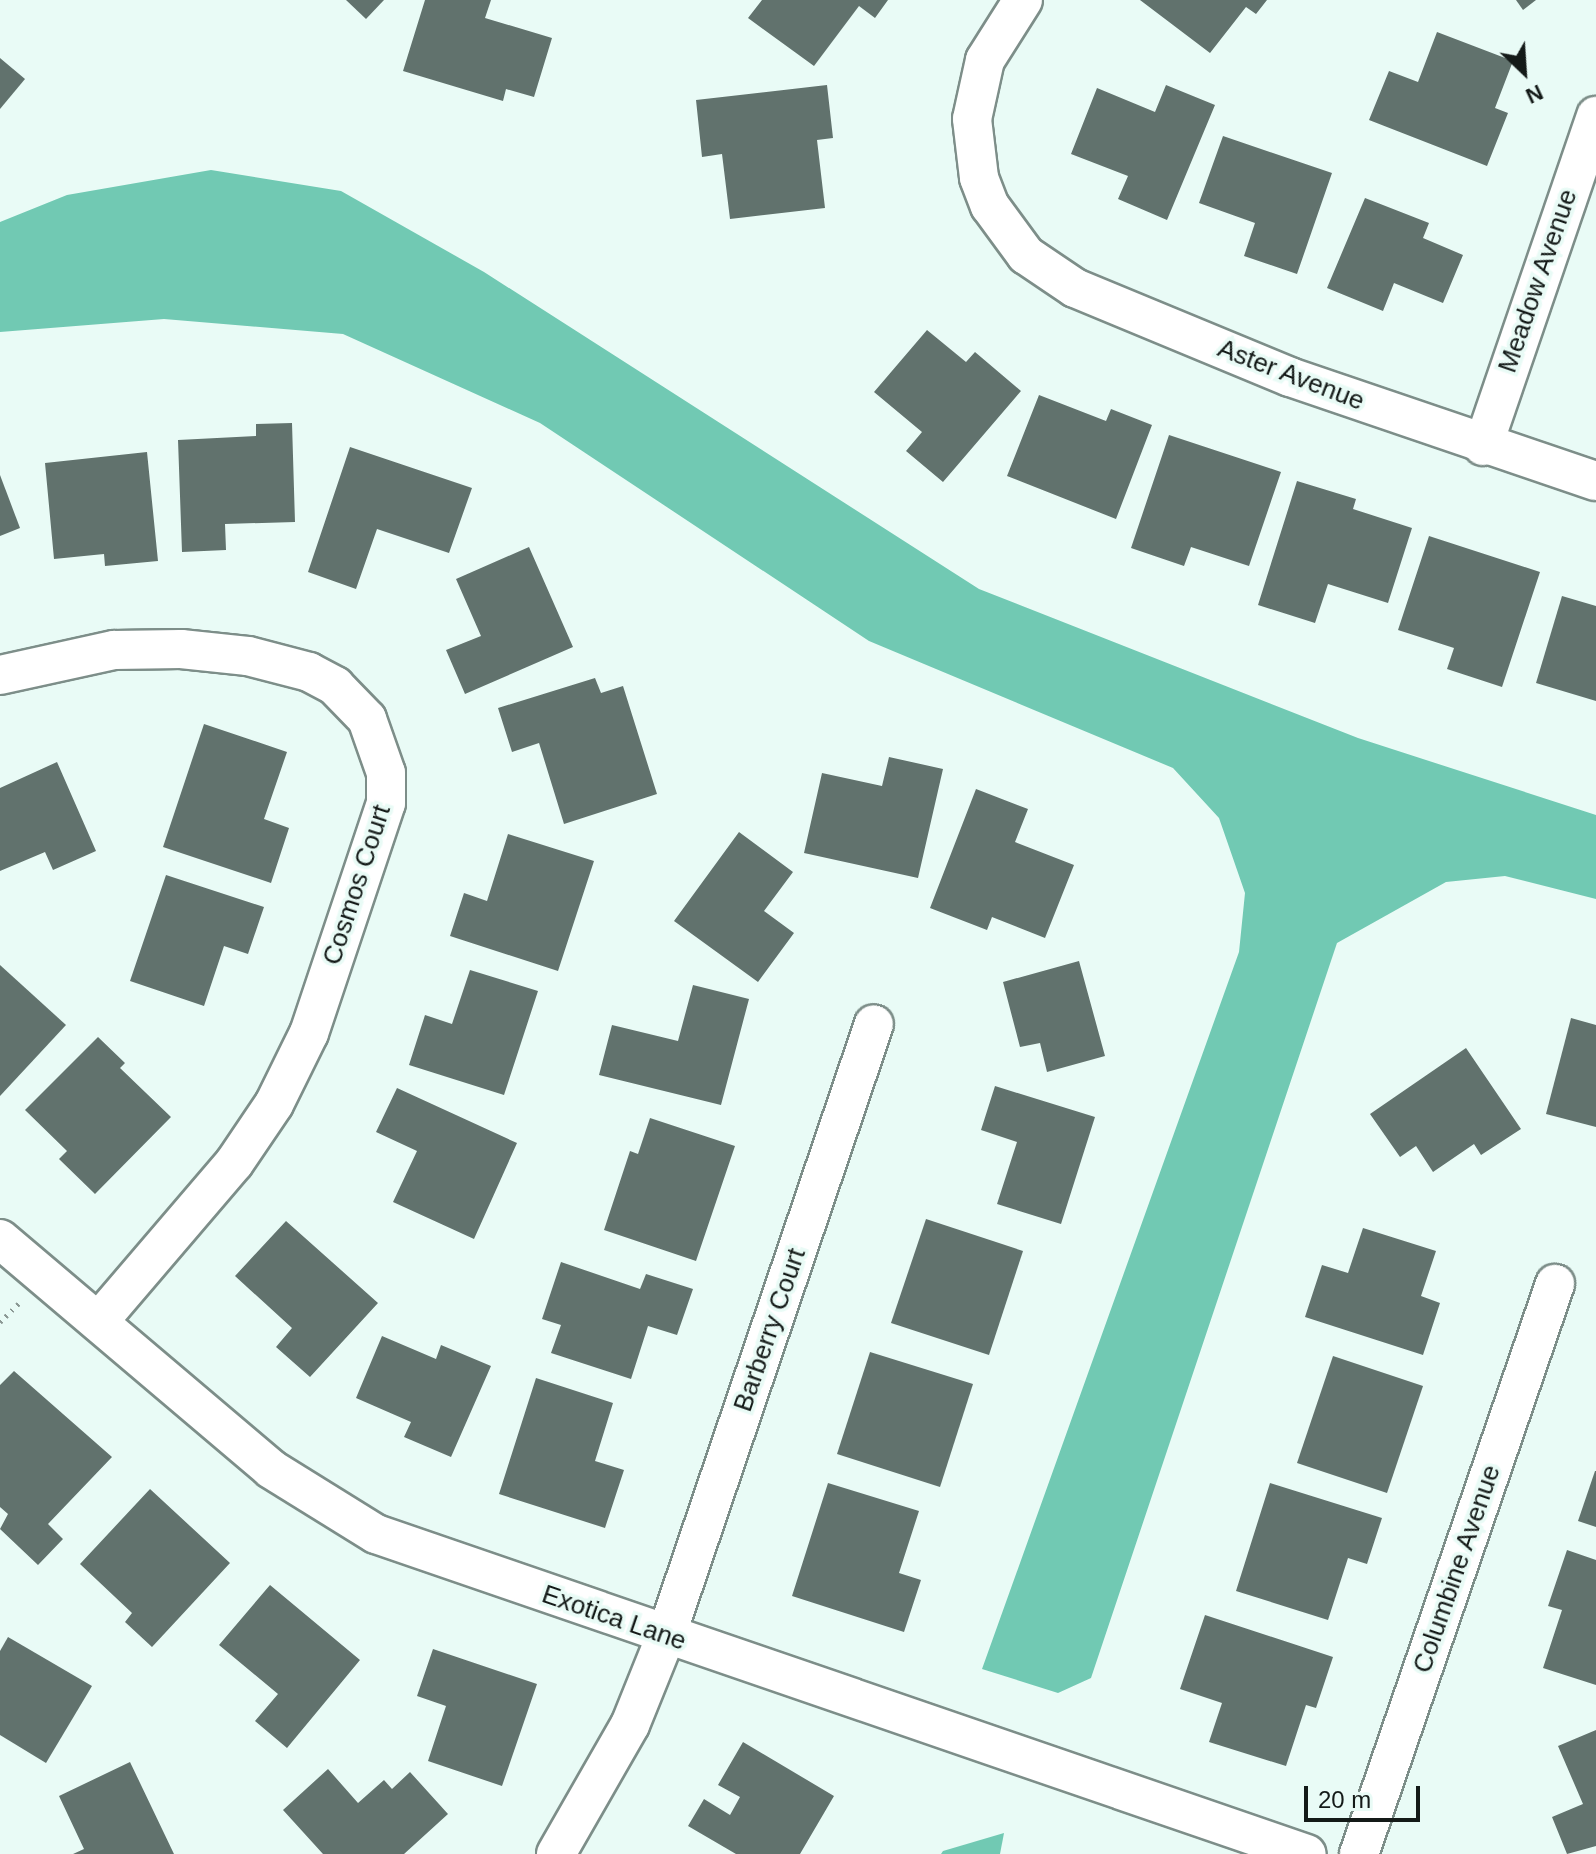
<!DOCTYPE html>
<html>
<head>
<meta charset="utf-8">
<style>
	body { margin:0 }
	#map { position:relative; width:1596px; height:1854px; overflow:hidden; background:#e9fbf6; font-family:Helvetica,sans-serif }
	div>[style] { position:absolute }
	.water>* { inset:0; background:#71c9b3 }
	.building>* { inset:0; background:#61726d }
	.path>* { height:5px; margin-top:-2.5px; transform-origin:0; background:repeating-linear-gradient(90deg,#8b9894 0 2px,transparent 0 8px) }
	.roads { filter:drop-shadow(2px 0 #7d8e89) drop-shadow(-2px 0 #7d8e89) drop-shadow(0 2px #7d8e89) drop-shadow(0 -2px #7d8e89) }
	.minor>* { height:38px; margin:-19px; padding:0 19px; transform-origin:19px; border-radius:19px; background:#fff }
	span { translate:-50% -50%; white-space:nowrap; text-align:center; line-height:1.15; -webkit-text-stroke:7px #e9fbf6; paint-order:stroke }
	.street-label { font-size:26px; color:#141a18 }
	.north { position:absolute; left:1484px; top:32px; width:80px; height:80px; -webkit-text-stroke:6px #e9fbf6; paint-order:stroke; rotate:155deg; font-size:22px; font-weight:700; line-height:32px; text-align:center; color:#141a18 }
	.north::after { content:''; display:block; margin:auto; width:28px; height:36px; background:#141a18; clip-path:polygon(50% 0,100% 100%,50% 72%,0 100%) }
	.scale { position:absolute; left:1304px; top:1786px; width:116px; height:36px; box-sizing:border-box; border:4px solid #141a18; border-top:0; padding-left:10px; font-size:24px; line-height:28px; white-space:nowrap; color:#141a18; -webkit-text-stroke:6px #e9fbf6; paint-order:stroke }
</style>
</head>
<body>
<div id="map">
	<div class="water">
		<i style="clip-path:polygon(211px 170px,341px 191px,484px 272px,979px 589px,1358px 738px,1596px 815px,1596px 899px,1505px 876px,1446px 882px,1337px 943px,1091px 1678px,1058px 1693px,982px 1669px,1239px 952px,1245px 893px,1219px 818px,1173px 768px,869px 641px,540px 423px,343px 334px,164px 319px,0 332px,0 222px,67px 195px)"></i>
		<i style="clip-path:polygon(1004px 1833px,1000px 1854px,941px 1854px,943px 1851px)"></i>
	</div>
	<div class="building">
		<i style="clip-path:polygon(346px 0,384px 0,366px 19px)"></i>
		<i style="clip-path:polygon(425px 0,491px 0,485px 18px,552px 38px,534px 97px,506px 89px,503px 101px,403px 71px)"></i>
		<i style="clip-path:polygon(762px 0,888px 0,875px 18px,859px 6px,814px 66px,748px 18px)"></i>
		<i style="clip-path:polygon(1140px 0,1267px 0,1256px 14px,1246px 7px,1210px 53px)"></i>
		<i style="clip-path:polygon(1516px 0,1536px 0,1523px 10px)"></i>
		<i style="clip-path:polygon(1437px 32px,1513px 61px,1495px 108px,1508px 113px,1487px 166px,1369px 120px,1389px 71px,1418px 82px)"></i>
		<i style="clip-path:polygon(0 58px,25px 79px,0 109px)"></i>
		<i style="clip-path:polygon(827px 85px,833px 138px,817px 140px,825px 208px,730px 219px,722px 154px,702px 157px,696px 100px)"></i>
		<i style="clip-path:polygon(1166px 85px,1215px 105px,1167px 220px,1118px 199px,1128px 176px,1071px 154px,1097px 88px,1155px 112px)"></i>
		<i style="clip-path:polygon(1223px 136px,1332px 173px,1297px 274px,1244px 256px,1255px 223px,1199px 203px)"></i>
		<i style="clip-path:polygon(1365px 198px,1429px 223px,1423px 238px,1463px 255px,1443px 303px,1394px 283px,1383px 311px,1327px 288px)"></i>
		<i style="clip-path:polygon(927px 330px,966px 362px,975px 352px,1021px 391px,943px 482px,906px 451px,922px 432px,874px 392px)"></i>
		<i style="clip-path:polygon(1039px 395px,1106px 421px,1111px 409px,1152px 425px,1116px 519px,1007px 476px)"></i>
		<i style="clip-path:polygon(292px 423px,295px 522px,225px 524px,226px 550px,182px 552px,178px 440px,256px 436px,256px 424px)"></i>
		<i style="clip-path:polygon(1169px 435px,1281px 472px,1249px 566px,1191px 547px,1184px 566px,1131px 548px)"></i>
		<i style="clip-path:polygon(350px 447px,472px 488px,449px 553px,377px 529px,356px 589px,308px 572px)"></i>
		<i style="clip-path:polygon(147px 452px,158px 561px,105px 566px,104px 554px,54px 559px,45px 463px)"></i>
		<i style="clip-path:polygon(0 475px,20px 528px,0 536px)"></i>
		<i style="clip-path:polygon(1297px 481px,1356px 499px,1353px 509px,1412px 528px,1388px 603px,1328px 584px,1315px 623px,1258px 605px)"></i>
		<i style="clip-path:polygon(1429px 536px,1540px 572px,1502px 687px,1447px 669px,1454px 648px,1398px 630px)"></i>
		<i style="clip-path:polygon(529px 547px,573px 647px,465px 694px,446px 650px,481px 636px,456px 579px)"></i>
		<i style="clip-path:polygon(1562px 596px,1596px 606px,1596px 701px,1536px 683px)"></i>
		<i style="clip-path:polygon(595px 678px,601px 693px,623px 686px,657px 794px,564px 824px,539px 743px,512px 752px,498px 708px)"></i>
		<i style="clip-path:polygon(204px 724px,287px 752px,264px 819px,289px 828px,271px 883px,163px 847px)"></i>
		<i style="clip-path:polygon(889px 757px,943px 769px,918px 878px,804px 853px,822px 773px,882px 786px)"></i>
		<i style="clip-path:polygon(57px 762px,96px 851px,53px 870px,45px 852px,0 871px,0 788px)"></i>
		<i style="clip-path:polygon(976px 789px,1028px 809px,1015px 842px,1074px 865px,1045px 938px,992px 917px,987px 930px,930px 908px)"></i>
		<i style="clip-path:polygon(739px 832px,793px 872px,764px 911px,794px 933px,758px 982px,674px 921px)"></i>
		<i style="clip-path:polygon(508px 834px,594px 861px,558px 971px,450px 936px,464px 893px,487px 901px)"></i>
		<i style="clip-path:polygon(166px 875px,264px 907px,248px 954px,224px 946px,204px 1006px,130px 981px)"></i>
		<i style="clip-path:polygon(1079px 961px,1105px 1056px,1047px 1072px,1040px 1043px,1020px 1047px,1003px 982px)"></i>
		<i style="clip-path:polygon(0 965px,66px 1025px,0 1096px)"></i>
		<i style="clip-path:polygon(470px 970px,538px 991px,504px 1095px,409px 1065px,425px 1015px,452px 1024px)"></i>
		<i style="clip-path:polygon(693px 985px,749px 999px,721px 1105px,599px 1075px,612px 1025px,678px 1041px)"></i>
		<i style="clip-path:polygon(1571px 1018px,1596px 1025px,1596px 1127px,1546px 1114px)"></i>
		<i style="clip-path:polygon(98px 1037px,125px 1063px,120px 1068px,171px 1117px,95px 1194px,59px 1159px,67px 1151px,25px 1110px)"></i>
		<i style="clip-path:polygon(1466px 1048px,1521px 1129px,1481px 1155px,1474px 1144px,1433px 1172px,1416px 1146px,1400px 1157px,1370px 1114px)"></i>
		<i style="clip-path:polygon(995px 1086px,1095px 1117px,1061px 1224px,997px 1204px,1017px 1142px,981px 1130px)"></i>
		<i style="clip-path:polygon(397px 1088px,517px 1143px,474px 1239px,393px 1202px,417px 1151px,376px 1132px)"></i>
		<i style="clip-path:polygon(650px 1118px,735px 1146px,696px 1261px,604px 1230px,630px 1151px,638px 1154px)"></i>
		<i style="clip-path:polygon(926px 1219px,1023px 1251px,989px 1355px,891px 1323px)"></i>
		<i style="clip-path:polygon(286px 1221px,378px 1303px,310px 1377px,276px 1347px,292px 1328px,235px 1276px)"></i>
		<i style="clip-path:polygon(1363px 1228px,1436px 1251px,1421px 1296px,1440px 1303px,1423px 1355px,1305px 1317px,1322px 1265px,1348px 1273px)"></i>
		<i style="clip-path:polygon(561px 1262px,640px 1289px,646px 1274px,693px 1289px,677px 1335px,648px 1326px,631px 1379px,551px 1353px,561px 1325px,542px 1319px)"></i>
		<i style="clip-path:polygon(382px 1336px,436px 1359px,441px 1345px,491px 1366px,451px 1457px,404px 1437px,411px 1422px,356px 1398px)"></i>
		<i style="clip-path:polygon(870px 1352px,973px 1384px,940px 1487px,837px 1454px)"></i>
		<i style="clip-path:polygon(1333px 1356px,1423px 1386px,1387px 1493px,1297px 1463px)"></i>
		<i style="clip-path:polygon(14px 1371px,112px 1457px,48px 1524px,63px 1539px,38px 1565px,0 1529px,8px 1514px,0 1507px,0 1385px)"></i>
		<i style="clip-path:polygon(536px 1378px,613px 1403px,595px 1461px,624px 1470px,605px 1528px,499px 1494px)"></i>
		<i style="clip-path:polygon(1595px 1471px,1596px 1471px,1596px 1527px,1578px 1521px)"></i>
		<i style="clip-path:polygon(828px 1483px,919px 1511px,899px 1573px,921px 1580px,904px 1632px,792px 1596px)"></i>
		<i style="clip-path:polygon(1270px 1483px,1382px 1518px,1367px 1564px,1348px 1558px,1328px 1620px,1236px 1591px)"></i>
		<i style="clip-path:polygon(150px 1489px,230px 1563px,152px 1647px,125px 1622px,132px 1613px,80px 1564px)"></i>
		<i style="clip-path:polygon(1567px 1550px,1596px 1560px,1596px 1685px,1543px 1668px,1562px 1610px,1548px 1606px)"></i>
		<i style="clip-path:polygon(270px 1585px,360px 1660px,287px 1748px,255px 1721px,278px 1694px,219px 1645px)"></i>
		<i style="clip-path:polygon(1205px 1615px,1333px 1657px,1316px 1708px,1306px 1705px,1286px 1766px,1209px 1742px,1222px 1703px,1180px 1689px)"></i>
		<i style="clip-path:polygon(8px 1637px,92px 1686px,46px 1763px,0 1735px,0 1651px)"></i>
		<i style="clip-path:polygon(433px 1649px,537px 1684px,502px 1786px,428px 1761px,446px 1706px,417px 1696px)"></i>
		<i style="clip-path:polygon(1596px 1730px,1596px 1846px,1567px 1854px,1552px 1817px,1583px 1804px,1558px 1746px)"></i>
		<i style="clip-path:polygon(743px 1742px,834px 1796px,800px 1854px,736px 1854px,688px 1826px,704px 1799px,730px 1815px,740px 1797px,718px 1785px)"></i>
		<i style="clip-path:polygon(130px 1762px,174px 1854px,73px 1854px,84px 1849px,59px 1796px)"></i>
		<i style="clip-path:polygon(328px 1769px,358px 1803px,384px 1780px,392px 1789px,410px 1772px,448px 1814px,404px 1854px,323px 1854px,283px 1810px)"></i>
	</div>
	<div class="path">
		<i style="left:0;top:1322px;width:27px;rotate:-45deg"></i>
	</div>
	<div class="roads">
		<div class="minor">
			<i style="left:1023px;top:0;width:71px;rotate:122.3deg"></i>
			<i style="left:985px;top:60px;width:60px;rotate:102.4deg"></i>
			<i style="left:972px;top:119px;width:59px;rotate:83.2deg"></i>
			<i style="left:979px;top:178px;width:30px;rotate:69deg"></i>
			<i style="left:990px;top:206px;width:61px;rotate:53.7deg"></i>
			<i style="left:1026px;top:255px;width:59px;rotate:34deg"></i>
			<i style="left:1075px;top:288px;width:233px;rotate:22.5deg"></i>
			<i style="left:1290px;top:377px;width:323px;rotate:18.8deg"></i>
			<i style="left:1483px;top:446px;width:349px;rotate:-71.1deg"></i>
			<i style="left:0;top:675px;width:117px;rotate:-12.4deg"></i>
			<i style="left:114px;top:650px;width:67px;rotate:-0.9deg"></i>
			<i style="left:181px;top:649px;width:67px;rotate:6deg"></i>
			<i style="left:248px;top:656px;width:63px;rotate:14.7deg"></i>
			<i style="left:309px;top:672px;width:30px;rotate:28deg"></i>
			<i style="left:335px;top:686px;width:46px;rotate:45.9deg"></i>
			<i style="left:367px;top:719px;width:57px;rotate:70.6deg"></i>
			<i style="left:386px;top:773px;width:30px;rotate:90deg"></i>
			<i style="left:386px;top:803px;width:243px;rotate:108.5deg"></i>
			<i style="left:309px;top:1033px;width:79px;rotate:116.2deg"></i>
			<i style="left:274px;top:1104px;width:71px;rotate:124.1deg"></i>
			<i style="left:234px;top:1163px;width:209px;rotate:130.5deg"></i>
			<i style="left:0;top:1239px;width:355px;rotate:40.3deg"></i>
			<i style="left:271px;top:1469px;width:123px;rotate:31.8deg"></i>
			<i style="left:376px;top:1534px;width:984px;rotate:18.97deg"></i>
			<i style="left:556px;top:1854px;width:149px;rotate:-60.2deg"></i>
			<i style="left:630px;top:1725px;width:96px;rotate:-68deg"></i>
			<i style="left:666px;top:1636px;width:646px;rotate:-71.23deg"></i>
			<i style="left:1359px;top:1854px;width:603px;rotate:-71.02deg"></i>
		</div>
	</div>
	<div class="street-label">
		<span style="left:1538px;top:281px;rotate:-71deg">Meadow Avenue</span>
		<span style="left:1291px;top:375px;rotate:21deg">Aster Avenue</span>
		<span style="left:357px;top:885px;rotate:-72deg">Cosmos Court</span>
		<span style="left:770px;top:1330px;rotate:-71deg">Barberry Court</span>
		<span style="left:1457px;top:1569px;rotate:-71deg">Columbine Avenue</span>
		<span style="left:614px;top:1618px;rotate:19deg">Exotica Lane</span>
	</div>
	<div class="north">N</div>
	<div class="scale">20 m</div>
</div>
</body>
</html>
